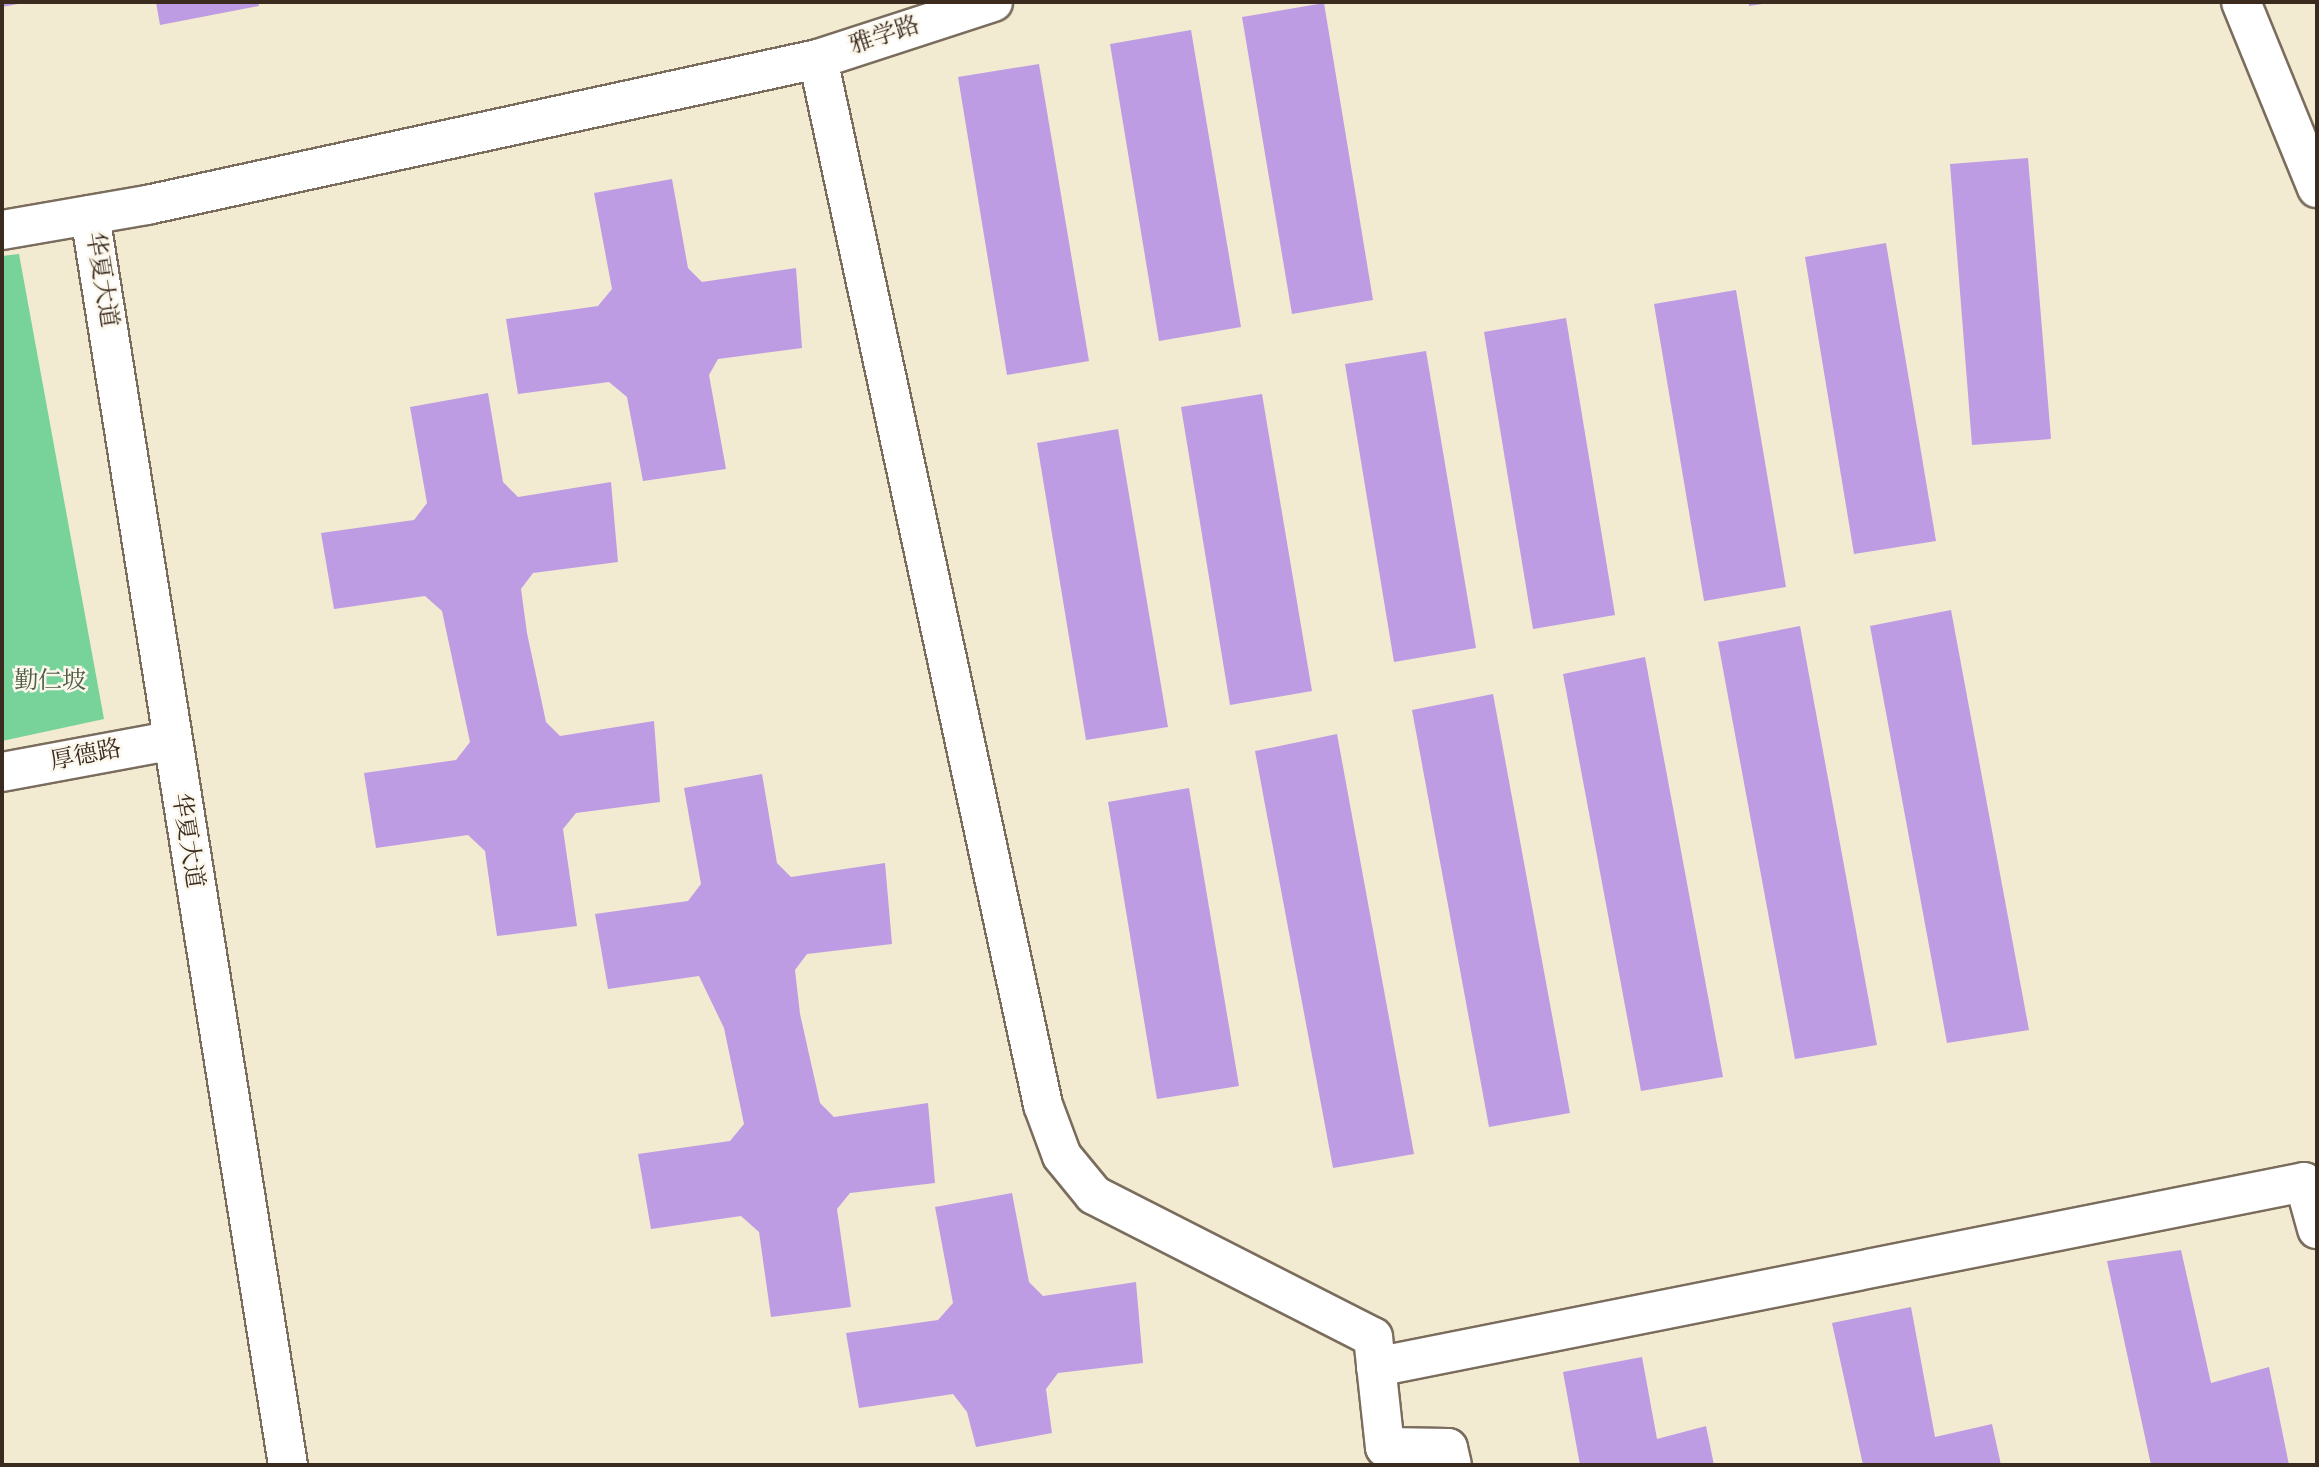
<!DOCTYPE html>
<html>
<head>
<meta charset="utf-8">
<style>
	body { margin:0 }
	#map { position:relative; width:2319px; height:1467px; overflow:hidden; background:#f2ead1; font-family:"Old Standard TT","Noto Serif SC",serif }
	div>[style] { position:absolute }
	.green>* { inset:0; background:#78d39a }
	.building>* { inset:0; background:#be9ce3 }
	.roads { filter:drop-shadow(2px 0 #7b6d5d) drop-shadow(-2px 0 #7b6d5d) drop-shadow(0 2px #7b6d5d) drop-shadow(0 -2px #7b6d5d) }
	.minor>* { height:38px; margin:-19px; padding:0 19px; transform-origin:19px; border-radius:19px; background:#fff }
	span { translate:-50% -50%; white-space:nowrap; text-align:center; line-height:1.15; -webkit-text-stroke:5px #fbf7ec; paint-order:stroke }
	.street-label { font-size:24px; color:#3b2a1e }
	.park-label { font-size:24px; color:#4d5d43 }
	.frame { position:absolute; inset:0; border:4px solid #3b2a1e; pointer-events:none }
</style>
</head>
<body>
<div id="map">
	<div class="green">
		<i style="clip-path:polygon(19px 254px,104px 719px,2px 741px,2px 256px)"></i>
	</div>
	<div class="building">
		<i style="clip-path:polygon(2px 2px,23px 2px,23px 3px,2px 7px)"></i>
		<i style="clip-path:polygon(156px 2px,258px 2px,259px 6px,160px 25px)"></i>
		<i style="clip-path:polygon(1749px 2px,1769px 2px,1769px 3px,1749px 6px)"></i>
		<i style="clip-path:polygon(1324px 3px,1373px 300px,1292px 314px,1242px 17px)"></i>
		<i style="clip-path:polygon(1191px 30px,1241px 327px,1159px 341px,1110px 44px)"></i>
		<i style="clip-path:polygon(1039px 64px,1089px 361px,1007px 375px,958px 77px)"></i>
		<i style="clip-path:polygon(2028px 158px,2051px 439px,1972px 445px,1950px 164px)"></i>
		<i style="clip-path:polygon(672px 179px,688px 268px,702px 282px,796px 268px,802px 348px,718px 359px,709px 375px,726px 469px,643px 481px,627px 397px,609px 382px,518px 394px,506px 319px,598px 306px,612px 289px,594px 193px)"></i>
		<i style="clip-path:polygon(1886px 243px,1936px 541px,1854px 554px,1805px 257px)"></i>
		<i style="clip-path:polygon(1736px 290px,1786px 587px,1704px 601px,1654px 304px)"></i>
		<i style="clip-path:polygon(1566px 318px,1615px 615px,1533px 629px,1484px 332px)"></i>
		<i style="clip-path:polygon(1426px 351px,1476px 648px,1394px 662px,1345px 364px)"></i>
		<i style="clip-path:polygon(488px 393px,503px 482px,518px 497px,611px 482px,618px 562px,533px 573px,521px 589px,527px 633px,546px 722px,560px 736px,654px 721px,660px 802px,576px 813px,563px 829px,577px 926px,497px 936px,485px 851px,468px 835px,376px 848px,364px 773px,456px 760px,470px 742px,442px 611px,425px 596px,334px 609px,321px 533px,414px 520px,427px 503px,410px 407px)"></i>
		<i style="clip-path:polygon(1262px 394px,1312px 691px,1230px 705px,1181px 407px)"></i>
		<i style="clip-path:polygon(1118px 429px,1168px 727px,1086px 740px,1037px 443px)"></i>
		<i style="clip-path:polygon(1951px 610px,2029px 1030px,1947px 1043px,1870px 626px)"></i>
		<i style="clip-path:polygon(1800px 626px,1877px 1045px,1795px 1059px,1718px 642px)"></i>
		<i style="clip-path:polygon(1645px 657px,1723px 1077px,1641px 1091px,1563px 674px)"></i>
		<i style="clip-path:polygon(1493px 694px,1570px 1113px,1489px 1127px,1412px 710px)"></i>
		<i style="clip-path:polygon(1337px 734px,1414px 1154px,1333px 1168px,1255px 751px)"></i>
		<i style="clip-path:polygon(762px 774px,777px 863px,791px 877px,885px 863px,892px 944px,807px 954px,795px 970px,800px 1014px,820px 1103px,834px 1117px,928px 1103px,935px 1183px,850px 1193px,837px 1209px,851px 1307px,771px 1317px,759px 1232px,741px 1216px,651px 1229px,638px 1154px,730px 1141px,744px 1124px,724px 1028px,699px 976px,608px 989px,595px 914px,688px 901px,701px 884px,684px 788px)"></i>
		<i style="clip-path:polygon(1189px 788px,1239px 1086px,1157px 1099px,1108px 802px)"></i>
		<i style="clip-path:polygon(1012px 1193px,1029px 1282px,1043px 1296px,1136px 1282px,1143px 1363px,1058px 1373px,1046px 1389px,1052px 1433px,976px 1447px,967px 1412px,953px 1394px,859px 1408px,846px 1333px,938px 1320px,953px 1303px,935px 1207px)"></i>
		<i style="clip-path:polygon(2181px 1250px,2211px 1383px,2269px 1367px,2289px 1465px,2151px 1465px,2107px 1261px)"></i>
		<i style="clip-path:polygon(1911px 1307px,1935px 1437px,1992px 1424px,2001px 1465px,1863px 1465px,1832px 1323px)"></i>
		<i style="clip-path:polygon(1642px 1357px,1657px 1439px,1706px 1426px,1714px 1465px,1580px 1465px,1563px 1372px)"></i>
	</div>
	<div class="roads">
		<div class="minor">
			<i style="left:2241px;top:2px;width:201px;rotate:67.8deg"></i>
			<i style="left:818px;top:59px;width:184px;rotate:-18deg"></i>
			<i style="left:90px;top:215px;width:1266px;rotate:81deg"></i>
			<i style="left:2px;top:230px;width:147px;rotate:-9.8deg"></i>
			<i style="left:147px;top:205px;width:687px;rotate:-12.28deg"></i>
			<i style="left:818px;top:59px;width:1070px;rotate:77.86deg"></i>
			<i style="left:1043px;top:1105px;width:54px;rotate:69.6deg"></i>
			<i style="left:1062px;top:1156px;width:50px;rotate:50.6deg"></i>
			<i style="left:1094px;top:1195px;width:313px;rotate:27deg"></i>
			<i style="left:1373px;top:1337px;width:111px;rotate:83.8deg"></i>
			<i style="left:1385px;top:1447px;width:63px;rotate:0.9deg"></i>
			<i style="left:1448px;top:1448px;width:17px;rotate:77deg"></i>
			<i style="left:2px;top:772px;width:171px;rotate:-10.5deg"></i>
			<i style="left:1376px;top:1367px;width:946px;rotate:-11.27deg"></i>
			<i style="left:2304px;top:1182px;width:49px;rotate:74.5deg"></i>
		</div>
	</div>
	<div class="street-label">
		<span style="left:885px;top:37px;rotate:-18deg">雅学路</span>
		<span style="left:100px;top:280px;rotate:81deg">华夏大道</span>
		<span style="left:86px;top:757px;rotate:-11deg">厚德路</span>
		<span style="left:186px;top:841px;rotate:81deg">华夏大道</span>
	</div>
	<div class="park-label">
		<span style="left:50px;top:683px">勤仁坡</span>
	</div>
	<div class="frame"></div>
</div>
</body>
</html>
